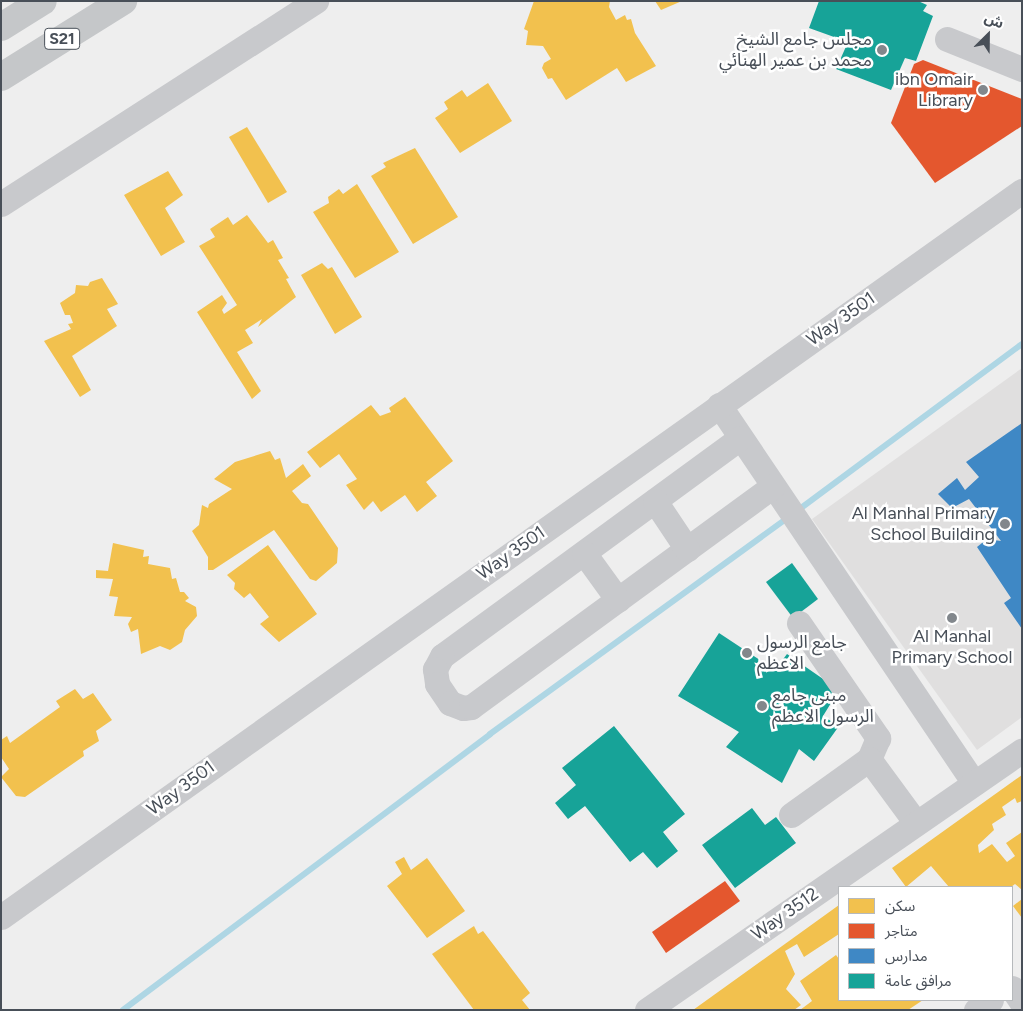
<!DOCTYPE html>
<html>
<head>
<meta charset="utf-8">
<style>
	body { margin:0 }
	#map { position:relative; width:1023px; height:1011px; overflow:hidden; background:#eee; font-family:Figtree,"Noto Sans Arabic",sans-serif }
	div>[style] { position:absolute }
	.education>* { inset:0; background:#e0dfdf }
	.homes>* { inset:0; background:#f2c14e }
	.shops>* { inset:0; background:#e4572e }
	.schools>* { inset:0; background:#3f88c5 }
	.public>* { inset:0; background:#17a398 }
	.stream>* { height:6px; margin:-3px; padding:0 3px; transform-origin:3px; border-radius:3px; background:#aed6e4 }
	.minor>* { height:25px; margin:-12.5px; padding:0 12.5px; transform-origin:12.5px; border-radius:12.5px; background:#c8c9cc }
	.major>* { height:28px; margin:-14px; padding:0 14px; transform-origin:14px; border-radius:14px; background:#c5c7c9 }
	.dots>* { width:14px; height:14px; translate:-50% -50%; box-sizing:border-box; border:2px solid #fff; border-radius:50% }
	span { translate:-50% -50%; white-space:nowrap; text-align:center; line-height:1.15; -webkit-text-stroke:5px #fff; paint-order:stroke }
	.shield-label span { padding:1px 4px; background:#fff; border:1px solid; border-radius:4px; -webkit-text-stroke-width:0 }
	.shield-label { font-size:16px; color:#484f58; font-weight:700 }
	.poi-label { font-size:18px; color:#484f58 }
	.right { translate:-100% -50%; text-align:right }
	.left { translate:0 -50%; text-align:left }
	.street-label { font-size:18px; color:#484f58 }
	.frame { position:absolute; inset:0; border:2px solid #484f58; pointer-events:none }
	.legend { position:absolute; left:838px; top:886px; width:175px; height:115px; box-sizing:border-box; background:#fff; border:1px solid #b6b9bc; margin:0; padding:6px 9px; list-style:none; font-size:15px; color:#484f58 }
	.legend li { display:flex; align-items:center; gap:10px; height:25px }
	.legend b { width:25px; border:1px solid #b6b9bc }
	.north { position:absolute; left:963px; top:10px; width:50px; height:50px; -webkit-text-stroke:4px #fff; paint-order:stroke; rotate:23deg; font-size:14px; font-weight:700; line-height:20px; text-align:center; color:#484f58 }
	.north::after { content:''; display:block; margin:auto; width:18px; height:22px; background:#484f58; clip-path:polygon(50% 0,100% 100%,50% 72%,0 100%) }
</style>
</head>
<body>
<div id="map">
	<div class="education">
		<i style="clip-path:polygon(1022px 368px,1022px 717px,977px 750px,812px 519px)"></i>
	</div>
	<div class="homes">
		<i style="clip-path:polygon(534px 1px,610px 1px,609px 7px,616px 20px,625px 15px,627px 20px,631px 19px,635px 33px,656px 66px,626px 82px,617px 68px,566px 100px,552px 78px,548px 79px,542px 68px,544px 63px,551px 59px,543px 46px,526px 45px,528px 31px,524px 29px)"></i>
		<i style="clip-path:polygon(655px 1px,682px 1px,661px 10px)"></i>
		<i style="clip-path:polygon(488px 83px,512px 121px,460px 153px,435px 118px,448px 109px,444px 102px,462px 90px,467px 97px)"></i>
		<i style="clip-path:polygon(247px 127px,287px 192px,268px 203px,229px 137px)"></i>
		<i style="clip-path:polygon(415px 148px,458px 217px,413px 244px,371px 176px,386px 167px,383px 163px)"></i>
		<i style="clip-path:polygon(168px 171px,183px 195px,165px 208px,185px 242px,161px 256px,124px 195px)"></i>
		<i style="clip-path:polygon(357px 184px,399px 252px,355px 278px,313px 212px,329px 203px,328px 197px,339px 189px,343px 194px)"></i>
		<i style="clip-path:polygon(247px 215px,268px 243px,273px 240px,283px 258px,278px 260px,289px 278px,286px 279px,296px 297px,258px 327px,262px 319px,245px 330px,253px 343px,237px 352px,261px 391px,252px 399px,197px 312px,222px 295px,227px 303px,222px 310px,224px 314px,237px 305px,199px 246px,215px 237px,210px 229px,228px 217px,233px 225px)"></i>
		<i style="clip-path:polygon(322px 263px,328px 269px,332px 267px,362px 317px,335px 334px,301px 275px)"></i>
		<i style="clip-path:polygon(102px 278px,118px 304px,107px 309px,117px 326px,72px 356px,91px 390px,80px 397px,44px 341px,71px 329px,68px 324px,73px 323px,70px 315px,65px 315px,60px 303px,75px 293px,76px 285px,88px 286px,90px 282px)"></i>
		<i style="clip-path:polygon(405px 397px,453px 461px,426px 482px,437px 496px,417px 512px,405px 495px,381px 512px,373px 501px,364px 510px,346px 485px,357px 479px,339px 454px,320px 468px,307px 452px,371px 405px,380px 416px,391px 412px,389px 408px)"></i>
		<i style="clip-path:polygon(270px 451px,275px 460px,280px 458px,286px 478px,303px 464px,311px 476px,292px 491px,302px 503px,308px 504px,338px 548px,337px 563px,316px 581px,310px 579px,274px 530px,213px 570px,208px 570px,208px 557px,192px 531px,199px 525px,202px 505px,208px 508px,209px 504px,232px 489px,214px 479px,235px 462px)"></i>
		<i style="clip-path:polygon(113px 543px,144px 550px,143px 557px,149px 556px,148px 564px,170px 568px,172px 579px,176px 578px,180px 592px,184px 592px,189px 598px,185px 601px,196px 607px,197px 616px,185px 630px,182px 642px,170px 650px,160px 646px,141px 654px,138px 629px,131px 632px,128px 624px,132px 617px,114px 616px,118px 597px,109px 596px,113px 579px,96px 578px,96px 570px,108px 571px)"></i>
		<i style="clip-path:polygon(268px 545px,317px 614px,279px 642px,260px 624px,269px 617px,250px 593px,244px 598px,234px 589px,235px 583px,227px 575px)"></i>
		<i style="clip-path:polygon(75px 689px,83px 699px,93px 693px,112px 720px,96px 731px,99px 741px,83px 751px,84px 756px,25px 797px,16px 796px,1px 777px,9px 769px,1px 757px,1px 740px,7px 736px,10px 743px,60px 707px,56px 701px)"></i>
		<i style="clip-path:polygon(1022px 775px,1022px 801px,1017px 803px,1015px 798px,1002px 807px,1006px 815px,992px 824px,994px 830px,978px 845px,979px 853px,992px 844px,1007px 862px,1015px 856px,1006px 843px,1022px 832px,1022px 890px,1015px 884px,1011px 887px,949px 887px,931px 866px,906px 887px,892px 868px)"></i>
		<i style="clip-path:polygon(404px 857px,411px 870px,427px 858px,465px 911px,427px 938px,387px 886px,402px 874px,395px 862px)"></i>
		<i style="clip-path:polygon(1022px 899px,1022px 918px,1013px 906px)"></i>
		<i style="clip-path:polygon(839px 905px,839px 934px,804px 957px,797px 944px,785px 951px,795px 974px,786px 989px,801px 1005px,794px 1010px,693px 1010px)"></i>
		<i style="clip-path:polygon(474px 926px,478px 934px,483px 931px,530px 993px,522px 1000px,530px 1010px,474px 1010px,432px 954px)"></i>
		<i style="clip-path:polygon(836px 955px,839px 959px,839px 1000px,923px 1000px,908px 1010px,800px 1010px,812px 1001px,800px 981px)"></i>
	</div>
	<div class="shops">
		<i style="clip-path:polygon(923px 60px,1022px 99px,1022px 126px,935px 183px,891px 123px,914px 64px)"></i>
		<i style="clip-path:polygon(725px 881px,740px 901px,666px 953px,652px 932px)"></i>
	</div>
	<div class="schools">
		<i style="clip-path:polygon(1022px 423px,1022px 629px,1004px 603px,1011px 598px,977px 547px,987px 539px,1001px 541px,969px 499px,952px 508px,938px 494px,957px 478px,965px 490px,979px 477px,966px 462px)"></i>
	</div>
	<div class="public">
		<i style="clip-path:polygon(819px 1px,918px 1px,927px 5px,923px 11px,933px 16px,916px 61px,905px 58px,891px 90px,836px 69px,848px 42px,809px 28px)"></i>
		<i style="clip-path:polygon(792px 563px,818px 599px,793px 618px,766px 582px)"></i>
		<i style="clip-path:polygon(719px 633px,775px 670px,787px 654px,839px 690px,823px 716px,839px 726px,814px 761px,799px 749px,782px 783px,726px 747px,739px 732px,678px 696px)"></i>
		<i style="clip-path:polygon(614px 726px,685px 814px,663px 832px,678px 851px,657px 868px,643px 852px,630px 862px,585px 806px,568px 819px,555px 803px,576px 785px,562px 768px)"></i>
		<i style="clip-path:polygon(752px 808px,765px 825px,776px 817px,796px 843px,735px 888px,702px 845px)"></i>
	</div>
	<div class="stream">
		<i style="left:797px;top:511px;width:280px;rotate:-36.6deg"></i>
		<i style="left:123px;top:1010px;width:459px;rotate:-36.9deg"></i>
		<i style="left:490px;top:734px;width:369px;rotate:-36deg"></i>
	</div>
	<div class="minor">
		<i style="left:947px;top:39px;width:81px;rotate:21.8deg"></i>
		<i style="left:1px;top:204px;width:375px;rotate:-32.8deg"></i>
		<i style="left:719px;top:405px;width:456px;rotate:56deg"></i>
		<i style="left:740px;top:438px;width:369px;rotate:143.8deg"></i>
		<i style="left:442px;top:656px;width:15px;rotate:118deg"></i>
		<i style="left:435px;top:669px;width:15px;rotate:82deg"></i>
		<i style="left:437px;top:684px;width:23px;rotate:56deg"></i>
		<i style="left:450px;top:703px;width:14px;rotate:21deg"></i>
		<i style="left:463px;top:708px;width:8px;rotate:-7deg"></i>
		<i style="left:471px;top:707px;width:374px;rotate:-36.2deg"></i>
		<i style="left:655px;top:501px;width:58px;rotate:56.3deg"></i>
		<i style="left:584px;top:553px;width:58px;rotate:54.1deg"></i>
		<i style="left:799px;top:623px;width:140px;rotate:55.5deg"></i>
		<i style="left:878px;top:738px;width:23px;rotate:113deg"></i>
		<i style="left:791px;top:815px;width:96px;rotate:-35.7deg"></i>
		<i style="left:869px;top:759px;width:79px;rotate:53.7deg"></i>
		<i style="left:1px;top:917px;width:1253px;rotate:-35.42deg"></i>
		<i style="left:1012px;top:988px;width:18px;rotate:56deg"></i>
		<i style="left:647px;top:1010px;width:456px;rotate:-34.7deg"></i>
		<i style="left:976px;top:1010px;width:18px;rotate:-34deg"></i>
	</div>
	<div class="major">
		<i style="left:1px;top:27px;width:49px;rotate:-31.8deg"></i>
		<i style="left:1px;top:77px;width:144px;rotate:-31.9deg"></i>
	</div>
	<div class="dots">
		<i style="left:882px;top:50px;background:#82878c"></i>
		<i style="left:983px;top:90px;background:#82878c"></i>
		<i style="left:1005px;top:524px;background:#82878c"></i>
		<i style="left:952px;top:618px;background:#82878c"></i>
		<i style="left:747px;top:653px;background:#82878c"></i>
		<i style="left:762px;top:706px;background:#82878c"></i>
	</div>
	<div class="shield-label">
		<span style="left:62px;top:39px">S21</span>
	</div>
	<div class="poi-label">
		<span class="right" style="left:872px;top:50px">مجلس جامع الشيخ<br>محمد بن عمير الهنائي</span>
		<span class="right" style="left:973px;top:90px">ibn Omair<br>Library</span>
		<span class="right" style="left:995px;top:524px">Al Manhal Primary<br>School Building</span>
		<span style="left:952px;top:647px">Al Manhal<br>Primary School</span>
		<span class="left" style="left:757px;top:653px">جامع الرسول<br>الاعظم</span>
		<span class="left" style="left:772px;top:706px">مبنى جامع<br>الرسول الاعظم</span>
	</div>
	<div class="street-label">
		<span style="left:841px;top:319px;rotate:-35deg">Way 3501</span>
		<span style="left:511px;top:553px;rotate:-35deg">Way 3501</span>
		<span style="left:181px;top:788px;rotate:-36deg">Way 3501</span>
		<span style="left:785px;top:914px;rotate:-35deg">Way 3512</span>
	</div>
	<div class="frame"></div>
	<ul class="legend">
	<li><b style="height:14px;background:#f2c14e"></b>سكن</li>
	<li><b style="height:14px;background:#e4572e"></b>متاجر</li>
	<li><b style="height:14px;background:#3f88c5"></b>مدارس</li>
	<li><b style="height:14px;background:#17a398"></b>مرافق عامة</li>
	</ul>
	<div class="north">ش</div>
</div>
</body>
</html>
